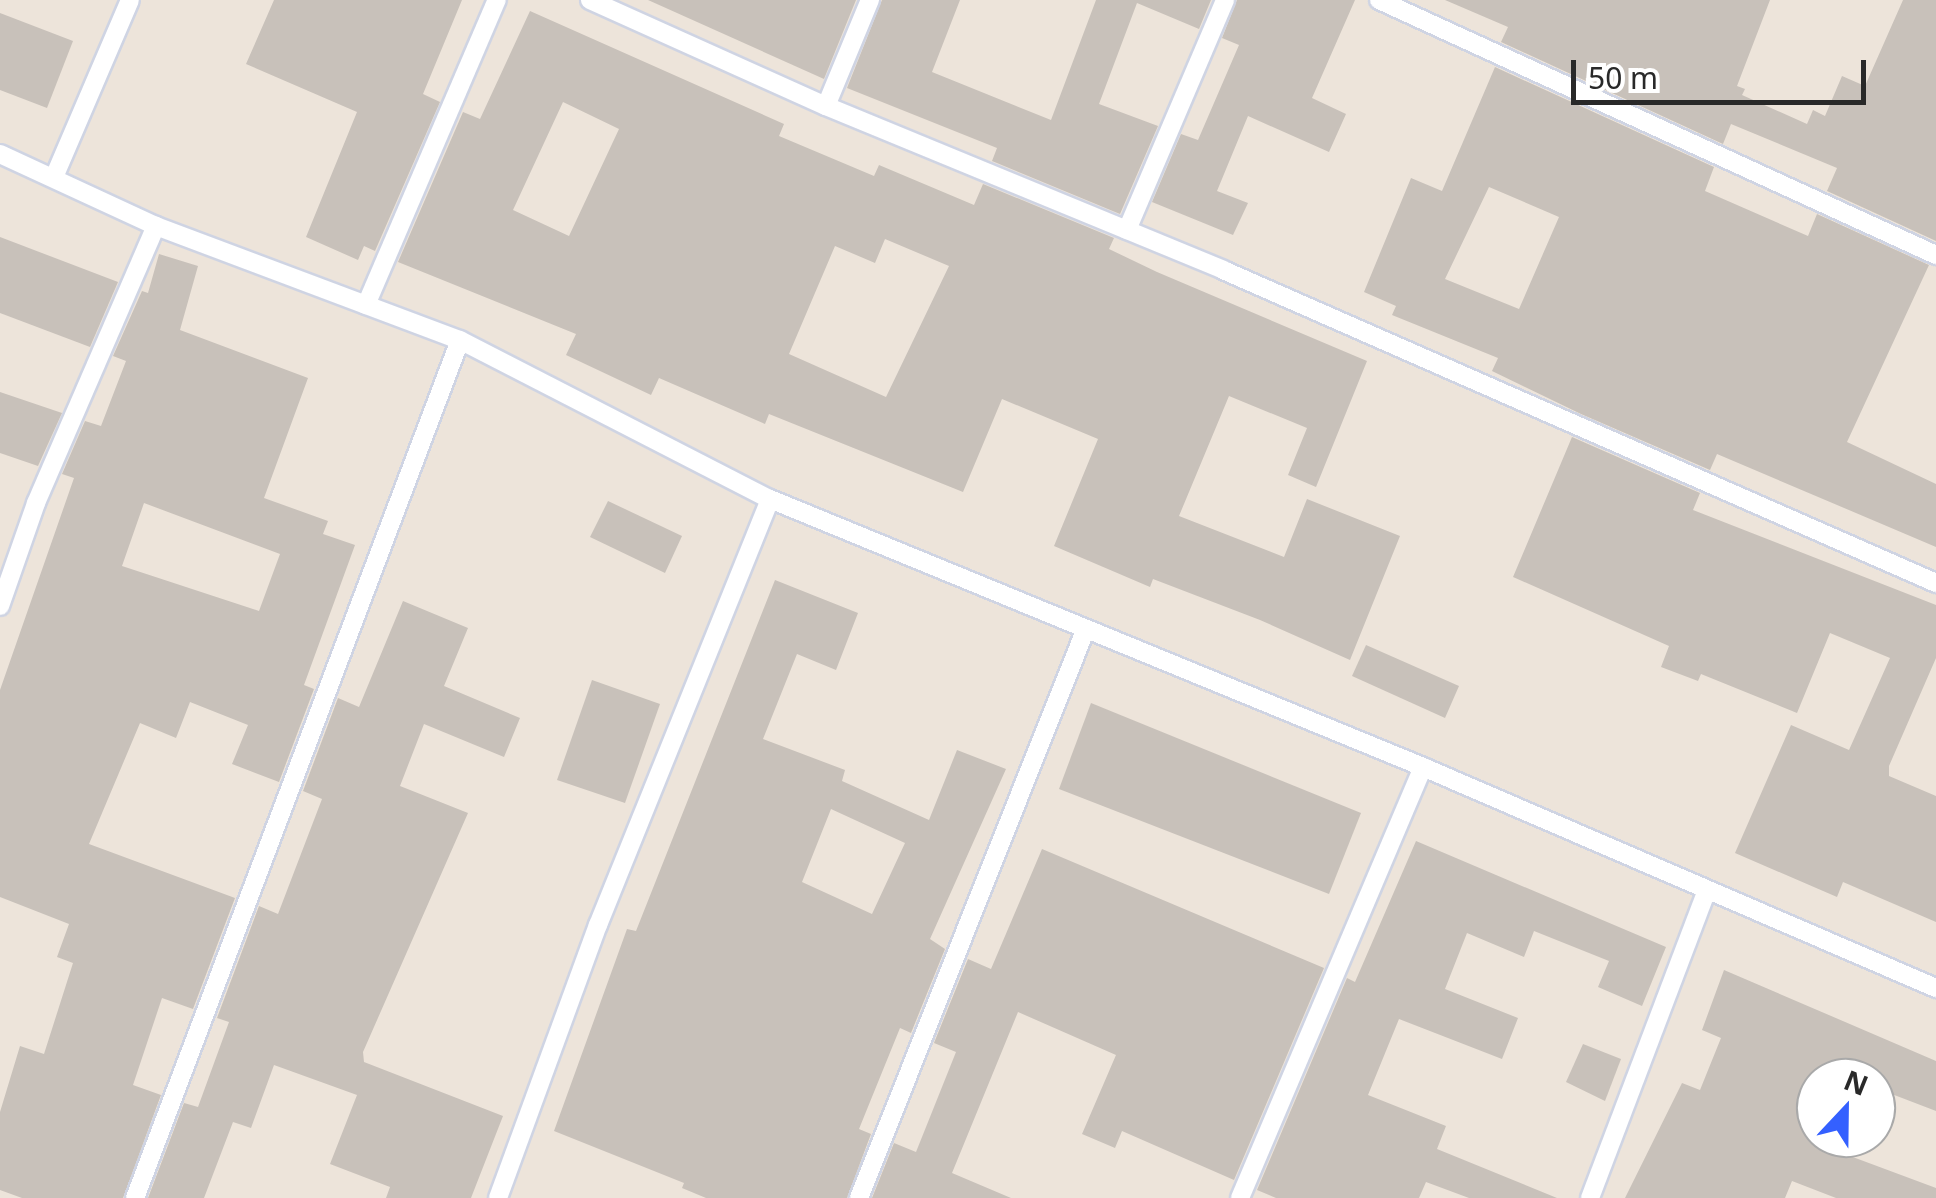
<!DOCTYPE html>
<html>
<head>
<meta charset="utf-8">
<style>
	body { margin:0 }
	#map { position:relative; width:1936px; height:1198px; overflow:hidden; background:#ede4da; font-family:"Noto Sans",sans-serif }
	div>[style] { position:absolute }
	.building>* { inset:0; background:#c8c1ba }
	.roads { filter:drop-shadow(2px 0 #cfd4e3) drop-shadow(-2px 0 #cfd4e3) drop-shadow(0 2px #cfd4e3) drop-shadow(0 -2px #cfd4e3) }
	.service>* { height:18px; margin:-9px; padding:0 9px; transform-origin:9px; border-radius:9px; background:#fff }
	span { translate:-50% -50%; white-space:nowrap; text-align:center; line-height:1.15; -webkit-text-stroke:10px #fff; paint-order:stroke }
	.north { position:absolute; left:1796px; top:1058px; width:100px; height:100px; box-sizing:border-box; background:#fff; border:2px solid #a9a9a9; border-radius:50%; rotate:22deg; font-size:28px; font-weight:700; line-height:40px; text-align:center; color:#292929 }
	.north::after { content:''; display:block; margin:auto; width:35px; height:45px; background:#3460ff; clip-path:polygon(50% 0,100% 100%,50% 72%,0 100%) }
	.scale { position:absolute; left:1571px; top:60px; width:295px; height:45px; box-sizing:border-box; border:5px solid #292929; border-top:0; padding-left:12px; font-size:30px; line-height:35px; white-space:nowrap; color:#292929; -webkit-text-stroke:8px #fff; paint-order:stroke }
</style>
</head>
<body>
<div id="map">
	<div class="building">
		<i style="clip-path:polygon(274px 0,462px 0,423px 94px,440px 102px,375px 251px,364px 246px,358px 260px,306px 237px,357px 112px,246px 64px)"></i>
		<i style="clip-path:polygon(648px 0,856px 0,824px 79px)"></i>
		<i style="clip-path:polygon(882px 0,960px 0,932px 72px,1051px 120px,1096px 0,1211px 0,1199px 29px,1137px 3px,1099px 104px,1158px 126px,1120px 214px,992px 161px,997px 148px,847px 88px)"></i>
		<i style="clip-path:polygon(1237px 0,1355px 0,1312px 98px,1346px 114px,1329px 152px,1248px 116px,1217px 191px,1248px 203px,1233px 235px,1152px 202px,1181px 134px,1198px 140px,1239px 45px,1222px 38px)"></i>
		<i style="clip-path:polygon(1445px 0,1770px 0,1737px 86px,1745px 89px,1742px 95px,1807px 124px,1813px 110px,1825px 116px,1842px 76px,1865px 86px,1903px 0,1936px 0,1936px 241px,1827px 191px,1837px 168px,1731px 124px,1723px 144px,1501px 42px,1508px 27px)"></i>
		<i style="clip-path:polygon(evenodd,530px 11px,784px 124px,779px 136px,874px 176px,879px 165px,974px 205px,983px 184px,1114px 238px,1109px 249px,1157px 272px,1367px 361px,1316px 487px,1288px 475px,1307px 428px,1229px 396px,1179px 516px,1284px 557px,1307px 499px,1400px 536px,1350px 660px,1260px 620px,1153px 579px,1150px 587px,1054px 546px,1098px 439px,1002px 399px,963px 492px,769px 414px,765px 424px,659px 378px,651px 395px,566px 355px,576px 334px,398px 262px,463px 112px,480px 119px,530px 11px,563px 102px,619px 129px,569px 236px,513px 210px,563px 102px,530px 11px,885px 239px,949px 266px,886px 397px,789px 354px,835px 246px,875px 263px,885px 239px)"></i>
		<i style="clip-path:polygon(0 13px,73px 41px,47px 108px,0 90px)"></i>
		<i style="clip-path:polygon(evenodd,1495px 67px,1714px 167px,1705px 191px,1808px 236px,1817px 214px,1929px 265px,1847px 442px,1936px 484px,1936px 547px,1717px 454px,1710px 470px,1581px 414px,1492px 371px,1498px 358px,1392px 315px,1396px 306px,1364px 292px,1411px 178px,1442px 191px,1495px 67px,1489px 187px,1559px 217px,1519px 309px,1445px 279px,1489px 187px)"></i>
		<i style="clip-path:polygon(0 237px,118px 282px,90px 347px,0 313px)"></i>
		<i style="clip-path:polygon(evenodd,159px 254px,198px 266px,180px 330px,308px 378px,264px 498px,328px 521px,323px 534px,355px 545px,304px 685px,314px 689px,279px 782px,232px 764px,248px 725px,190px 702px,176px 738px,140px 723px,89px 844px,235px 898px,193px 1009px,162px 998px,133px 1085px,161px 1095px,123px 1198px,22px 1198px,0 1190px,0 1112px,20px 1046px,44px 1054px,73px 963px,57px 957px,69px 924px,0 897px,0 690px,74px 478px,62px 474px,85px 421px,101px 426px,126px 361px,113px 356px,142px 291px,148px 293px,159px 254px,144px 503px,280px 554px,259px 611px,122px 566px,144px 503px)"></i>
		<i style="clip-path:polygon(0 392px,62px 413px,38px 466px,0 453px)"></i>
		<i style="clip-path:polygon(1572px 437px,1700px 493px,1693px 510px,1936px 605px,1936px 658px,1889px 766px,1889px 776px,1936px 796px,1936px 922px,1843px 882px,1837px 897px,1735px 853px,1791px 725px,1849px 750px,1890px 658px,1830px 633px,1797px 713px,1701px 674px,1698px 681px,1661px 667px,1669px 646px,1513px 577px)"></i>
		<i style="clip-path:polygon(608px 501px,682px 536px,665px 573px,590px 537px)"></i>
		<i style="clip-path:polygon(evenodd,775px 580px,858px 613px,836px 670px,797px 654px,763px 739px,845px 770px,842px 781px,929px 820px,957px 750px,1006px 769px,930px 939px,945px 949px,911px 1033px,900px 1028px,859px 1129px,871px 1134px,847px 1198px,706px 1198px,682px 1188px,684px 1183px,554px 1131px,627px 929px,636px 931px,775px 580px,831px 809px,905px 843px,872px 914px,802px 882px,831px 809px)"></i>
		<i style="clip-path:polygon(403px 601px,468px 628px,444px 686px,520px 718px,504px 757px,424px 724px,400px 786px,468px 813px,363px 1052px,364px 1062px,503px 1116px,471px 1198px,386px 1198px,390px 1187px,330px 1164px,357px 1095px,274px 1065px,251px 1128px,233px 1122px,204px 1198px,148px 1198px,184px 1103px,198px 1107px,229px 1022px,217px 1018px,259px 906px,278px 914px,322px 799px,303px 791px,338px 698px,359px 707px)"></i>
		<i style="clip-path:polygon(1366px 645px,1459px 686px,1445px 718px,1352px 676px)"></i>
		<i style="clip-path:polygon(592px 680px,660px 704px,625px 803px,557px 780px)"></i>
		<i style="clip-path:polygon(1091px 703px,1361px 813px,1329px 894px,1059px 789px)"></i>
		<i style="clip-path:polygon(1416px 841px,1666px 947px,1642px 1006px,1598px 987px,1609px 961px,1534px 931px,1524px 957px,1467px 933px,1445px 989px,1518px 1018px,1502px 1059px,1399px 1019px,1368px 1095px,1446px 1126px,1437px 1149px,1557px 1198px,1469px 1198px,1426px 1182px,1419px 1198px,1276px 1198px,1257px 1190px,1347px 978px,1355px 982px)"></i>
		<i style="clip-path:polygon(1042px 849px,1324px 968px,1234px 1180px,1122px 1131px,1115px 1148px,1082px 1134px,1116px 1055px,1018px 1012px,952px 1173px,1011px 1198px,872px 1198px,894px 1143px,916px 1152px,956px 1052px,934px 1043px,968px 959px,991px 969px)"></i>
		<i style="clip-path:polygon(1724px 970px,1936px 1061px,1936px 1111px,1876px 1088px,1876px 1078px,1816px 1078px,1816px 1138px,1848px 1138px,1842px 1153px,1936px 1188px,1936px 1198px,1836px 1198px,1792px 1181px,1785px 1198px,1625px 1198px,1682px 1083px,1700px 1090px,1721px 1038px,1702px 1030px)"></i>
		<i style="clip-path:polygon(1583px 1044px,1621px 1059px,1605px 1101px,1566px 1082px)"></i>
	</div>
	<div class="roads">
		<div class="service">
			<i style="left:590px;top:0;width:259px;rotate:24.2deg"></i>
			<i style="left:826px;top:106px;width:115px;rotate:-67.5deg"></i>
			<i style="left:1379px;top:0;width:613px;rotate:24.6deg"></i>
			<i style="left:826px;top:106px;width:430px;rotate:22.4deg"></i>
			<i style="left:1223px;top:270px;width:779px;rotate:23.7deg"></i>
			<i style="left:0;top:154px;width:172px;rotate:24.8deg"></i>
			<i style="left:156px;top:226px;width:325px;rotate:20.6deg"></i>
			<i style="left:460px;top:340px;width:348px;rotate:27.2deg"></i>
			<i style="left:770px;top:499px;width:706px;rotate:22.31deg"></i>
			<i style="left:1423px;top:767px;width:559px;rotate:23.31deg"></i>
			<i style="left:55px;top:175px;width:190px;rotate:-66.8deg"></i>
			<i style="left:1127px;top:230px;width:250px;rotate:-66.9deg"></i>
			<i style="left:366px;top:305px;width:332px;rotate:-66.8deg"></i>
			<i style="left:0;top:606px;width:109px;rotate:-70.7deg"></i>
			<i style="left:36px;top:503px;width:302px;rotate:-66.6deg"></i>
			<i style="left:135px;top:1198px;width:917px;rotate:-69.25deg"></i>
			<i style="left:498px;top:1198px;width:291px;rotate:-69.9deg"></i>
			<i style="left:598px;top:925px;width:459px;rotate:-68deg"></i>
			<i style="left:859px;top:1198px;width:610px;rotate:-68.27deg"></i>
			<i style="left:1240px;top:1198px;width:468px;rotate:-67deg"></i>
			<i style="left:1590px;top:1198px;width:329px;rotate:-69.2deg"></i>
		</div>
	</div>
	<div class="north">N</div>
	<div class="scale">50 m</div>
</div>
</body>
</html>
